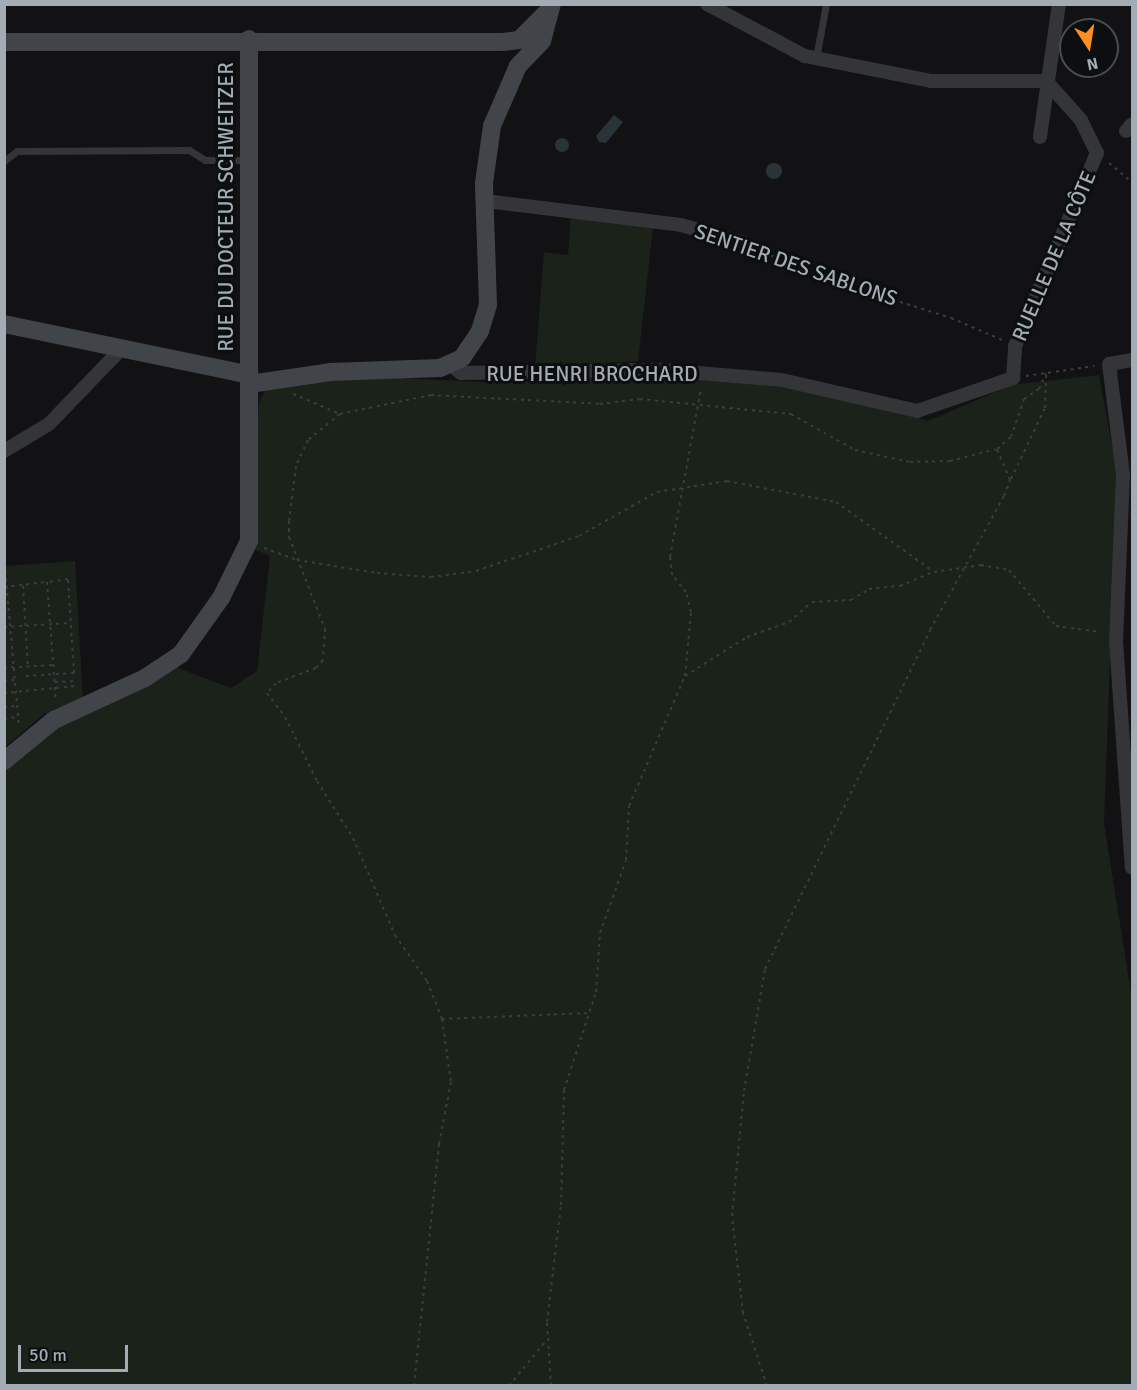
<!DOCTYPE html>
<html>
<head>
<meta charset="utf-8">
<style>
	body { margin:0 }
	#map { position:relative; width:1137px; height:1390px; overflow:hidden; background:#121214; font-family:Signika,sans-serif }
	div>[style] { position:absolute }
	.green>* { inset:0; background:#1a221a }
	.water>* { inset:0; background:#283438 }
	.round { border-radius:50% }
	.path>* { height:2px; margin-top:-1px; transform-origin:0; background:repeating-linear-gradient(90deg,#393c40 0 3px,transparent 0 7.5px) }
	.lane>* { height:7px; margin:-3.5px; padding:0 3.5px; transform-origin:3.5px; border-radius:3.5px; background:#333539 }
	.street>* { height:14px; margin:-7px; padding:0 7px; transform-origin:7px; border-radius:7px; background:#333539 }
	.secondary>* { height:18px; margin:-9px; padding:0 9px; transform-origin:9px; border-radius:9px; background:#414449 }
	span { translate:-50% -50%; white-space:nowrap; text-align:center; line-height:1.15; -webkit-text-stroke:6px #0d0e0f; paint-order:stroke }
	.street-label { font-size:21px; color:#a3acb5 }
	.frame { position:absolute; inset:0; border:6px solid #a3acb5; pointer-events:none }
	.north { position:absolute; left:1059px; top:18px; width:60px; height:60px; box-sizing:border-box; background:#0d0e0f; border:2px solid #494d51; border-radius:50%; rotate:168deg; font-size:16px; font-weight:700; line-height:24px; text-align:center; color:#a3acb5 }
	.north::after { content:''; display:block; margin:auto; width:21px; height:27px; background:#fd8f21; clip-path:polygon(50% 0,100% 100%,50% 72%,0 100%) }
	.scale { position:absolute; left:18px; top:1345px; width:110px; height:27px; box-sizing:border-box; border:3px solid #a3acb5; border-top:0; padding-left:8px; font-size:18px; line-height:21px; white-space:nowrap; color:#a3acb5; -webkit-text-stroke:4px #0d0e0f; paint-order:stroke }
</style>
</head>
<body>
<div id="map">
	<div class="green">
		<i style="clip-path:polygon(571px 214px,653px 228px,638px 361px,535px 367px,544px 252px,568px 255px)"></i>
		<i style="clip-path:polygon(664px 374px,832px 393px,928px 421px,1012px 385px,1099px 375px,1117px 473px,1104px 823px,1132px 999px,1132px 1385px,5px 1385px,4px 763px,46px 726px,170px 665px,231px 688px,257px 671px,270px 556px,249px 547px,259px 403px,265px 390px,340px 375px,500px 383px)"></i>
		<i style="clip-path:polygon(75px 561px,83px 699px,44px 714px,5px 747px,5px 566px)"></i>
	</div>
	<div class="water">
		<i style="clip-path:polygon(614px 115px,623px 122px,606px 143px,599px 142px,596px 136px)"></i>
		<i class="round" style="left:555px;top:138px;width:14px;height:14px"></i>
		<i class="round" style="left:766px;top:163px;width:16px;height:16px"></i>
	</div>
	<div class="path">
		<i style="left:1109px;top:163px;width:30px;rotate:40deg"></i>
		<i style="left:757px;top:249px;width:63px;rotate:24.5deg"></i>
		<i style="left:814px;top:275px;width:144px;rotate:17.4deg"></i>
		<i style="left:951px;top:318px;width:56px;rotate:23.3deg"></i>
		<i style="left:1026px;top:376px;width:69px;rotate:-8.4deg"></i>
		<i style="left:293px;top:394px;width:51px;rotate:23.1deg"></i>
		<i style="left:340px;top:414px;width:41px;rotate:140.9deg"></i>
		<i style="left:308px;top:440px;width:29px;rotate:115deg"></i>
		<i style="left:296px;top:466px;width:55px;rotate:97.3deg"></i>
		<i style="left:289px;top:521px;width:16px;rotate:90deg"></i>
		<i style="left:289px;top:537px;width:99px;rotate:68.6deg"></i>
		<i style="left:325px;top:629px;width:31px;rotate:94deg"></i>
		<i style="left:323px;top:660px;width:11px;rotate:131deg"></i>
		<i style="left:316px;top:668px;width:43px;rotate:159.4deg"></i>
		<i style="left:276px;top:683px;width:13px;rotate:132deg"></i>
		<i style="left:267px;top:693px;width:30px;rotate:53deg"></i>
		<i style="left:285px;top:717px;width:72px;rotate:63.4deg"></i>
		<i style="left:317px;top:781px;width:67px;rotate:57.7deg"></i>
		<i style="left:353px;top:838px;width:106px;rotate:66.6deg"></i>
		<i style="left:395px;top:935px;width:56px;rotate:55.2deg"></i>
		<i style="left:427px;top:981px;width:41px;rotate:68.5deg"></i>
		<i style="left:442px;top:1019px;width:64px;rotate:81.9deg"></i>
		<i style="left:451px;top:1082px;width:63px;rotate:101deg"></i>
		<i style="left:439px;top:1144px;width:243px;rotate:95.9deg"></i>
		<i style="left:340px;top:414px;width:93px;rotate:-11.8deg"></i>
		<i style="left:431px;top:395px;width:169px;rotate:3deg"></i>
		<i style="left:600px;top:404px;width:40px;rotate:-7.1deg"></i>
		<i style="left:640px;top:399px;width:152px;rotate:5.7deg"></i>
		<i style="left:791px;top:414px;width:73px;rotate:29.4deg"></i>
		<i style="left:855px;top:450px;width:56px;rotate:12.3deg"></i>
		<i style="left:910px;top:462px;width:40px;rotate:-1.4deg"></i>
		<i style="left:950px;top:461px;width:49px;rotate:-14.3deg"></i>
		<i style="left:997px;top:449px;width:18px;rotate:-41deg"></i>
		<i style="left:1011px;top:437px;width:40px;rotate:-71.1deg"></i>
		<i style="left:1024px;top:399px;width:18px;rotate:-34deg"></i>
		<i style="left:1039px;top:389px;width:17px;rotate:-66deg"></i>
		<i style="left:1011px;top:479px;width:79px;rotate:-64.4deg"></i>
		<i style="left:1045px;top:408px;width:35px;rotate:-88deg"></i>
		<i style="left:264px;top:548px;width:35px;rotate:20deg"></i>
		<i style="left:297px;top:560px;width:81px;rotate:9.2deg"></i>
		<i style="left:377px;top:573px;width:54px;rotate:4.2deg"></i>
		<i style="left:431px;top:577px;width:45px;rotate:-7.6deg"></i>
		<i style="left:476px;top:571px;width:109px;rotate:-18.8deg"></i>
		<i style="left:579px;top:536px;width:90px;rotate:-29.4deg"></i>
		<i style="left:657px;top:492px;width:71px;rotate:-8.9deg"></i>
		<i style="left:727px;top:481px;width:111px;rotate:10.9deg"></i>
		<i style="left:836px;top:502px;width:120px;rotate:35.5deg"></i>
		<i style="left:934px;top:572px;width:48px;rotate:-8.5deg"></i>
		<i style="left:981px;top:565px;width:28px;rotate:10deg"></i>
		<i style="left:1009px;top:570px;width:73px;rotate:50deg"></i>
		<i style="left:1056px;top:626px;width:45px;rotate:7.6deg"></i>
		<i style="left:4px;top:556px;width:172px;rotate:85deg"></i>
		<i style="left:23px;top:586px;width:81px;rotate:86.5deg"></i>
		<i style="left:4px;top:587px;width:43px;rotate:-6.6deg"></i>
		<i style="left:47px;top:582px;width:120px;rotate:85.7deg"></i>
		<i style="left:4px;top:627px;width:67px;rotate:-3.4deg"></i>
		<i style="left:4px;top:668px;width:49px;rotate:-3.5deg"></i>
		<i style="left:26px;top:676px;width:48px;rotate:-3.6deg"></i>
		<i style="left:74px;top:673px;width:94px;rotate:-93.7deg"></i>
		<i style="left:68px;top:579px;width:21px;rotate:172deg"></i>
		<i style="left:685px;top:676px;width:73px;rotate:-32.2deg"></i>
		<i style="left:747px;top:637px;width:45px;rotate:-19.7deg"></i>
		<i style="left:789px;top:622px;width:30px;rotate:-41deg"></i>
		<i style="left:812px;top:602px;width:39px;rotate:-3deg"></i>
		<i style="left:851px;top:600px;width:21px;rotate:-31deg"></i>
		<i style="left:869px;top:589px;width:31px;rotate:-6deg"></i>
		<i style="left:900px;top:586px;width:36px;rotate:-23deg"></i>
		<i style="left:4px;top:681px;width:11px;rotate:-5deg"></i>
		<i style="left:55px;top:682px;width:21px;rotate:-3deg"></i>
		<i style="left:4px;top:693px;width:72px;rotate:-5.6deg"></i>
		<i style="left:4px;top:707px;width:13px;rotate:-4deg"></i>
		<i style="left:4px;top:719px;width:14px;rotate:-8deg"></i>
		<i style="left:442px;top:1019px;width:147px;rotate:-2.3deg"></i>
		<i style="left:509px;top:1386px;width:57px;rotate:-50.7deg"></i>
		<i style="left:551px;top:1386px;width:64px;rotate:-93.6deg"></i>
		<i style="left:547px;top:1322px;width:118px;rotate:-83.2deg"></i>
		<i style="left:561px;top:1205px;width:115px;rotate:-88.5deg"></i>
		<i style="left:564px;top:1090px;width:103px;rotate:-71.9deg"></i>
		<i style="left:596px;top:992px;width:59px;rotate:-86.1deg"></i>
		<i style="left:600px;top:933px;width:77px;rotate:-70.4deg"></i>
		<i style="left:626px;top:860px;width:54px;rotate:-86.8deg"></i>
		<i style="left:629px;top:806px;width:142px;rotate:-66.7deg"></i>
		<i style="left:685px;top:676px;width:64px;rotate:-84.6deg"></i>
		<i style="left:691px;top:612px;width:21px;rotate:-104deg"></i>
		<i style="left:686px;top:592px;width:22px;rotate:-129deg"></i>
		<i style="left:672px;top:575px;width:18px;rotate:-96deg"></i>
		<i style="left:670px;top:557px;width:172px;rotate:-79.6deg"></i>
		<i style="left:767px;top:1386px;width:77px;rotate:-108.2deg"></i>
		<i style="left:743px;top:1313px;width:98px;rotate:-96.5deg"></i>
		<i style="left:732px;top:1216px;width:126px;rotate:-84.5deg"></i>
		<i style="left:744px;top:1091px;width:124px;rotate:-80.2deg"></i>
		<i style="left:765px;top:969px;width:377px;rotate:-64deg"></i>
		<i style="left:930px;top:630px;width:153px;rotate:-61.1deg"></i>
		<i style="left:1004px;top:496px;width:17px;rotate:-69deg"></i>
		<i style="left:1010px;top:480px;width:34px;rotate:-113deg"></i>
	</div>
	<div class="lane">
		<i style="left:816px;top:58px;width:55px;rotate:-79.5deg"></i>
		<i style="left:4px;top:161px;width:16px;rotate:-38deg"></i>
		<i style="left:17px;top:151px;width:172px;rotate:-0.3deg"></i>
		<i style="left:189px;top:150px;width:19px;rotate:32deg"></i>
		<i style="left:205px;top:160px;width:44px"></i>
	</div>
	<div class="street">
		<i style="left:707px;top:4px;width:111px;rotate:28deg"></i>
		<i style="left:805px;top:56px;width:128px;rotate:11.2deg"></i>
		<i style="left:931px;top:81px;width:115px"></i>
		<i style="left:1126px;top:131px;width:9px;rotate:-49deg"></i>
		<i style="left:1040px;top:137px;width:134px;rotate:-81.9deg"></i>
		<i style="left:486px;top:201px;width:196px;rotate:7deg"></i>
		<i style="left:681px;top:225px;width:66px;rotate:15.9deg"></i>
		<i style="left:1132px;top:360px;width:23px;rotate:170deg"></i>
		<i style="left:1109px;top:364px;width:112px;rotate:82.8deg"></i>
		<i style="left:1123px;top:475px;width:166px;rotate:92.4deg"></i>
		<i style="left:1116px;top:641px;width:227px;rotate:86deg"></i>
		<i style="left:451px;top:365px;width:13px;rotate:39deg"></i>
		<i style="left:461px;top:373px;width:202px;rotate:-0.9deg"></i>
		<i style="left:663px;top:370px;width:119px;rotate:4.8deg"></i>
		<i style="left:782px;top:380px;width:139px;rotate:12.9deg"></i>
		<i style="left:917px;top:411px;width:102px;rotate:-19deg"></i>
		<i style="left:1013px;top:378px;width:32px;rotate:-86deg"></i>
		<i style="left:1015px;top:346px;width:210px;rotate:-67deg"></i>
		<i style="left:1097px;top:153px;width:37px;rotate:-116deg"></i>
		<i style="left:1081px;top:120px;width:52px;rotate:-131.9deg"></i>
		<i style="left:4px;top:451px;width:52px;rotate:-31deg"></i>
		<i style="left:49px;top:424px;width:107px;rotate:-46.1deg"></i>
	</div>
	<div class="secondary">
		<i style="left:4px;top:42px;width:499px"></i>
		<i style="left:503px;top:42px;width:16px;rotate:-7deg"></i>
		<i style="left:519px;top:40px;width:44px;rotate:-45deg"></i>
		<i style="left:4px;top:324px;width:251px;rotate:11.7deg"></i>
		<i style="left:250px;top:384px;width:81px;rotate:-8.5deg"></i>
		<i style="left:330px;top:372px;width:110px;rotate:-2.1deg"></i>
		<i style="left:440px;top:368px;width:24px;rotate:-24deg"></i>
		<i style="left:462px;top:358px;width:32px;rotate:-56deg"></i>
		<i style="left:480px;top:331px;width:27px;rotate:-73deg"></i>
		<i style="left:488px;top:305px;width:122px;rotate:-91.9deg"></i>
		<i style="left:484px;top:183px;width:58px;rotate:-82deg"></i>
		<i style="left:492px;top:126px;width:65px;rotate:-66.6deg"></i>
		<i style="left:518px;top:66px;width:35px;rotate:-46deg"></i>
		<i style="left:542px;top:41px;width:38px;rotate:-75deg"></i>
		<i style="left:4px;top:761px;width:65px;rotate:-39.4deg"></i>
		<i style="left:54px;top:720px;width:100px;rotate:-24.8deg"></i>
		<i style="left:145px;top:678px;width:43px;rotate:-33.7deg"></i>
		<i style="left:181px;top:654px;width:69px;rotate:-54.5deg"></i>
		<i style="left:221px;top:598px;width:64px;rotate:-63.8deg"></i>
		<i style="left:249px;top:541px;width:502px;rotate:-90deg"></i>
	</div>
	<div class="street-label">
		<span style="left:226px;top:207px;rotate:-90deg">RUE DU DOCTEUR SCHWEITZER</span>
		<span style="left:1054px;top:256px;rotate:-67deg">RUELLE DE LA CÔTE</span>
		<span style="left:796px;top:265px;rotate:19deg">SENTIER DES SABLONS</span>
		<span style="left:592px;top:374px">RUE HENRI BROCHARD</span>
	</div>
	<div class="frame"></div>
	<div class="north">N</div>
	<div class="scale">50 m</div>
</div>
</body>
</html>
